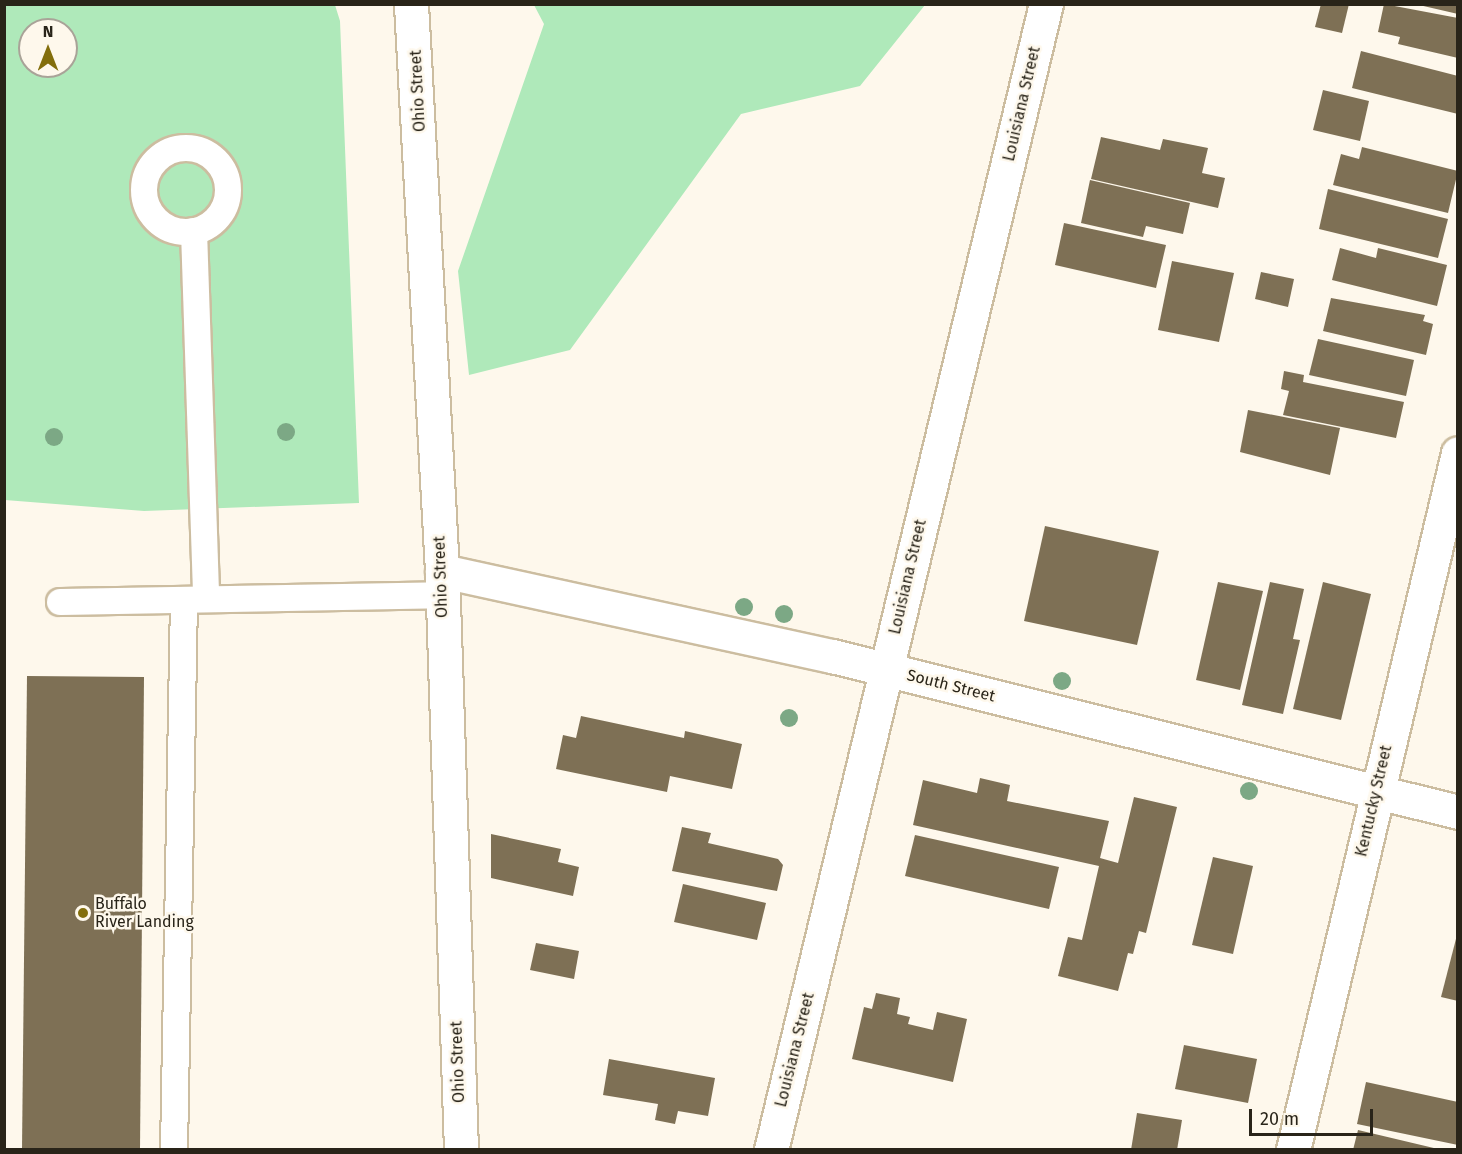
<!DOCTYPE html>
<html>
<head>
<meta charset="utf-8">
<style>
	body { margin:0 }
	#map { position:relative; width:1462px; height:1154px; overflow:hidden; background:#fef8ec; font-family:"Fira Sans",sans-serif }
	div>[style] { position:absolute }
	.green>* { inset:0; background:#afe9ba }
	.building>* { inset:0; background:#7e7055 }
	.roads { filter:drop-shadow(2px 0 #ccbda0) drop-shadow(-2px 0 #ccbda0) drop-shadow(0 2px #ccbda0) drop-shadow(0 -2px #ccbda0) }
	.service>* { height:26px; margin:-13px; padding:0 13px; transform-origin:13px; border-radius:13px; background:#fff }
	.service>.ring { margin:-13px; padding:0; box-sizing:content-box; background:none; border:26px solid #fff; border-radius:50% }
	.minor>* { height:33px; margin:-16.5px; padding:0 16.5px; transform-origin:16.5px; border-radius:16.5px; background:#fff }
	.tertiary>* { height:33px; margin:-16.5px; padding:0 16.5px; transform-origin:16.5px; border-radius:16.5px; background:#fff }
	.trees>* { width:18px; height:18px; margin:-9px; border-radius:50%; background:#7ca885 }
	.dots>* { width:16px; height:16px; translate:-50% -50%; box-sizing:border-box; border:3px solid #fef8ec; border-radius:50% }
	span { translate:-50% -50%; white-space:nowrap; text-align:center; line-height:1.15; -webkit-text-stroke:5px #fef8ec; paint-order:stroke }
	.street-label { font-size:16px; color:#292419 }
	.poi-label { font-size:16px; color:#292419 }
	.left { translate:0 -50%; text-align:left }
	.frame { position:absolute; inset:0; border:6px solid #292419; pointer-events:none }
	.north { position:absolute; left:18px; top:18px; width:60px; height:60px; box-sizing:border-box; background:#fef8ec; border:2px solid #a9a398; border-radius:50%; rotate:0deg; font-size:16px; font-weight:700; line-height:24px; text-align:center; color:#292419 }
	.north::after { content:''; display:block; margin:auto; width:21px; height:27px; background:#836e0c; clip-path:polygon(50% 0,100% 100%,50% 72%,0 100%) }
	.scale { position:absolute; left:1249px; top:1109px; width:124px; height:27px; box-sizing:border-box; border:3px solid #292419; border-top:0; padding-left:8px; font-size:18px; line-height:21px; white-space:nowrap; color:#292419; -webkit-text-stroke:4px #fef8ec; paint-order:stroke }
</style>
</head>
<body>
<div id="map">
	<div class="green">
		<i style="clip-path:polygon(evenodd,4px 5px,335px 5px,340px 21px,359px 503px,144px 511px,5px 500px,4px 5px,30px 30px,66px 30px,66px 66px,30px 66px,30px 30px)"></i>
		<i style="clip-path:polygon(534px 5px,925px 5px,860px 86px,741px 114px,570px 350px,469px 375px,458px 271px,544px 24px)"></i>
	</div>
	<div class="building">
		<i style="clip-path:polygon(1321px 4px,1349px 4px,1342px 33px,1315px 27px)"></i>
		<i style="clip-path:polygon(1384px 4px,1458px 18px,1458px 58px,1398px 44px,1400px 37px,1378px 32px)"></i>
		<i style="clip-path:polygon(1419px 4px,1458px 4px,1458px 14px,1419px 5px)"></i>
		<i style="clip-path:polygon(1361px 51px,1458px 76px,1458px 114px,1352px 88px)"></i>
		<i style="clip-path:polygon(1323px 90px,1369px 101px,1360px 141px,1313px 130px)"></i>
		<i style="clip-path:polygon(1101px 137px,1160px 150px,1163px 139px,1208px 148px,1202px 173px,1225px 178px,1218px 208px,1091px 179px)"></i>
		<i style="clip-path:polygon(1362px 147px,1458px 171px,1448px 213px,1333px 185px,1341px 154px,1359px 159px)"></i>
		<i style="clip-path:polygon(1090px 180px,1190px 203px,1183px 234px,1146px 226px,1143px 237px,1081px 223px)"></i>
		<i style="clip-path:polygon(1328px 189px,1448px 219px,1438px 258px,1319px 229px)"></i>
		<i style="clip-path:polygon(1064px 223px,1166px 245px,1156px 288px,1055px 265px)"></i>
		<i style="clip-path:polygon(1340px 248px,1376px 258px,1378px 248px,1447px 265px,1437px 306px,1332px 280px)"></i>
		<i style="clip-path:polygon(1172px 261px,1234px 273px,1219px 342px,1158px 330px)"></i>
		<i style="clip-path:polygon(1261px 272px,1294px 279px,1288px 307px,1255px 299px)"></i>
		<i style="clip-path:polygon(1331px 298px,1425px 315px,1423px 321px,1433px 324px,1426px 355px,1323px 331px)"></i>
		<i style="clip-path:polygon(1318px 339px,1414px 360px,1406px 396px,1309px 375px)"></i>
		<i style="clip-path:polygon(1284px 371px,1304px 375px,1303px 382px,1404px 402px,1396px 438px,1283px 415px,1289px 391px,1281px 389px)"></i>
		<i style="clip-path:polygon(1248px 410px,1340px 428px,1330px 475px,1240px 452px)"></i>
		<i style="clip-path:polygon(1045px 526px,1159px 551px,1137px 645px,1024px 621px)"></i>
		<i style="clip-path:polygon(1218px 582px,1263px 591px,1240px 690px,1196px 680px)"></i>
		<i style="clip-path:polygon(1270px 582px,1304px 589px,1293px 639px,1300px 640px,1283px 714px,1242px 705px)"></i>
		<i style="clip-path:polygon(1323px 582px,1371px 594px,1341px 720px,1293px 709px)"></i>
		<i style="clip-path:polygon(27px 676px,144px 677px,140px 1150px,22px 1150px)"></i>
		<i style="clip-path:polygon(581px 716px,684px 738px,685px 731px,742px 744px,732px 789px,670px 776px,667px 792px,556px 769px,563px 735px,576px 738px)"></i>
		<i style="clip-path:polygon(980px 778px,1010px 785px,1007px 801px,1109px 821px,1100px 858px,1118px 863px,1134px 797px,1177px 807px,1146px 933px,1139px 931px,1133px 954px,1128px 953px,1118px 991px,1058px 976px,1068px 937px,1082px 940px,1099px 866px,913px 825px,923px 780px,977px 793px)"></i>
		<i style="clip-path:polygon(682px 827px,711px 833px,708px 843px,778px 859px,783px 865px,777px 891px,672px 871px)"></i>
		<i style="clip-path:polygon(491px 834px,561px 849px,558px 862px,579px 867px,573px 896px,491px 878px)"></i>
		<i style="clip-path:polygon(915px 835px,1059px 867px,1049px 909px,905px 876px)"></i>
		<i style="clip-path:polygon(1213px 857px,1253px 866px,1233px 954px,1192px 945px)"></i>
		<i style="clip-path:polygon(683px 884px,766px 903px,757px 940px,674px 922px)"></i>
		<i style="clip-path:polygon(1457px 935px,1458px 935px,1458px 1001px,1441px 997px)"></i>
		<i style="clip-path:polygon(536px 943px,579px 951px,574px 979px,530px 970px)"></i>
		<i style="clip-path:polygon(876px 993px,900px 998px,897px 1014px,910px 1017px,908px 1024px,933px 1030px,937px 1012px,967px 1019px,953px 1082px,852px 1059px,864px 1007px,872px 1009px)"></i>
		<i style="clip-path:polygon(1184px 1045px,1257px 1059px,1248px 1103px,1175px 1089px)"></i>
		<i style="clip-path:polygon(609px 1059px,715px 1078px,708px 1116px,678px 1111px,675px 1124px,655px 1120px,658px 1104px,603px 1095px)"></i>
		<i style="clip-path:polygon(1366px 1082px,1458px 1102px,1458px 1145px,1357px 1124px)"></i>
		<i style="clip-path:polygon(1137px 1113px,1182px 1120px,1177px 1150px,1131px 1150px)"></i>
		<i style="clip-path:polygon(1358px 1130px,1438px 1149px,1438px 1150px,1353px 1150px)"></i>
	</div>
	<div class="roads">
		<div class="service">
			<i class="ring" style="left:144px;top:148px;width:58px;height:58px"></i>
			<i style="left:194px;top:231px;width:368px;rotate:88.1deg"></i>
			<i style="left:60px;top:602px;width:382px;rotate:-1deg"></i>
			<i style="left:174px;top:1150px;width:550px;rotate:-88.96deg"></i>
		</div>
		<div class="minor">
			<i style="left:442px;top:571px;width:399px;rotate:12.3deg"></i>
			<i style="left:832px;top:656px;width:645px;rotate:13.99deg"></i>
			<i style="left:1293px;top:1150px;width:716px;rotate:-76.68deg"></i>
		</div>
		<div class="tertiary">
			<i style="left:411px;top:4px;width:568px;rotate:86.87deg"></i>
			<i style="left:442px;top:571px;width:579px;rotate:88.12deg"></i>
			<i style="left:771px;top:1150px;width:1179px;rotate:-76.51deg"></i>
		</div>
	</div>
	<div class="trees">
		<i style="left:286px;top:432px"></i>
		<i style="left:54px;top:437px"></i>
		<i style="left:744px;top:607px"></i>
		<i style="left:784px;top:614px"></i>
		<i style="left:1062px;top:681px"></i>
		<i style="left:789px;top:718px"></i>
		<i style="left:1249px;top:791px"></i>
	</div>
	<div class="dots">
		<i style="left:83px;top:913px;background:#836e0c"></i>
	</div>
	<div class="street-label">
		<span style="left:418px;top:91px;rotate:-93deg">Ohio Street</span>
		<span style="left:1022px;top:104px;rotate:-77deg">Louisiana Street</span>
		<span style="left:441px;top:577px;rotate:-92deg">Ohio Street</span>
		<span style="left:908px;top:577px;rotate:-77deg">Louisiana Street</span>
		<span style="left:951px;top:686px;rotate:14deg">South Street</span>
		<span style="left:1374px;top:801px;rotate:-77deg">Kentucky Street</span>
		<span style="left:795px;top:1050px;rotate:-76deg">Louisiana Street</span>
		<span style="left:458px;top:1062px;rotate:-92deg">Ohio Street</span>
	</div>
	<div class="poi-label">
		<span class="left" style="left:95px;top:913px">Buffalo<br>River Landing</span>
	</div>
	<div class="frame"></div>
	<div class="north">N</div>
	<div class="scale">20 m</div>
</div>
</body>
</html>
